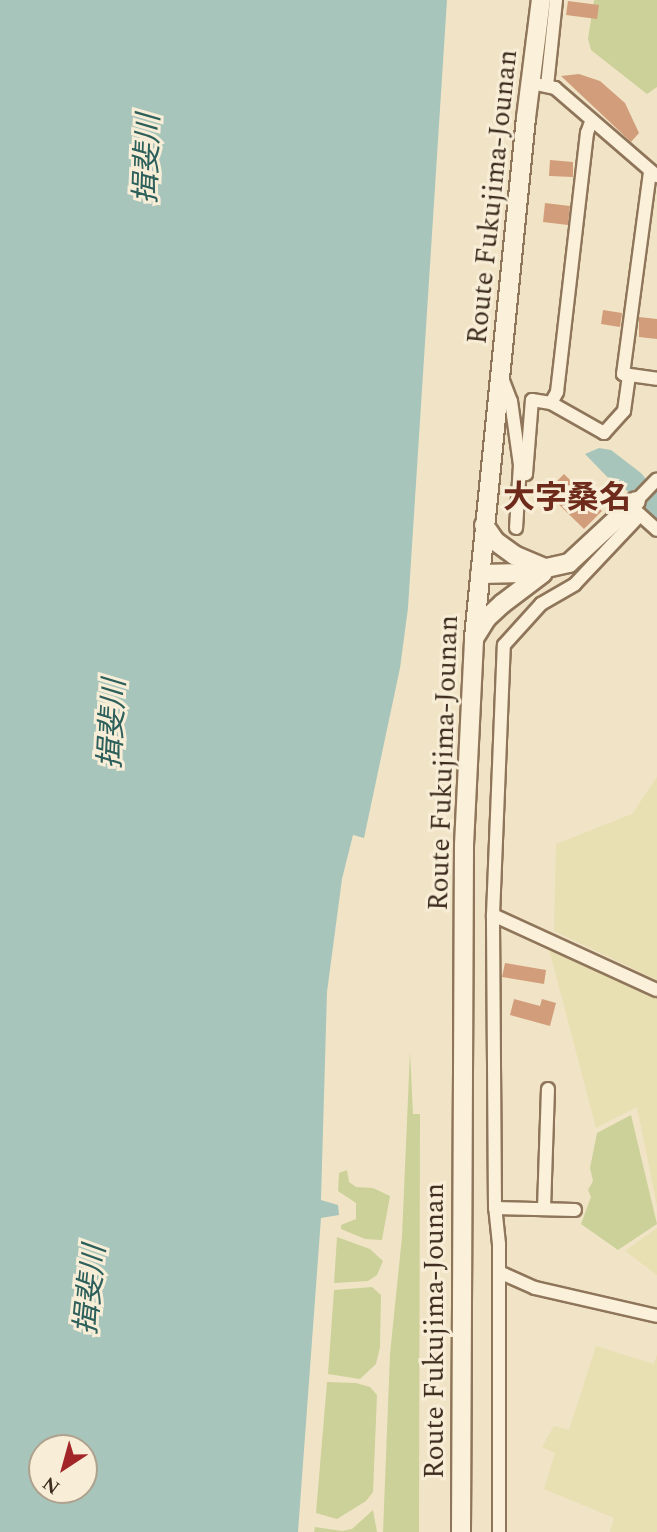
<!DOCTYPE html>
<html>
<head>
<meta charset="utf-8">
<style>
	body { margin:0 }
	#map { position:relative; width:657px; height:1532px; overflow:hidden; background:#f1e4c6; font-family:Spectral,"Noto Sans JP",serif }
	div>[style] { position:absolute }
	.farmland>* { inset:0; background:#e8dfb3 }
	.green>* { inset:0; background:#cbd199 }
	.water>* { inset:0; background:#a8c5bc }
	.building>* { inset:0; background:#d29d7a }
	.roads { filter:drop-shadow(2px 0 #8f755a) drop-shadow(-2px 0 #8f755a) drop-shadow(0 2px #8f755a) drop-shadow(0 -2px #8f755a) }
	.street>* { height:12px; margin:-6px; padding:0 6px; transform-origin:6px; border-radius:6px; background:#fbf1db }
	.secondary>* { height:18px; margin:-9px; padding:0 9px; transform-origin:9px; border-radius:9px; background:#fbf1db }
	span { translate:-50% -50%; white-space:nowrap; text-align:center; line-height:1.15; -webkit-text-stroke:6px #f8eed7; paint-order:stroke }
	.street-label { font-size:28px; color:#3e2d1f }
	.water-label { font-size:30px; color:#2d5f5b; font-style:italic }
	.quarter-label { font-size:32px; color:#6e2b1b; font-weight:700 }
	.north { position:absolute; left:28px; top:1434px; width:70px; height:70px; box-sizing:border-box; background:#f8eed7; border:2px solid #aea18d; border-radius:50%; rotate:216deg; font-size:19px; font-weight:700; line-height:28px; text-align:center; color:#3e2d1f }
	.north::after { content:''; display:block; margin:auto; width:24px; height:32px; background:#a22528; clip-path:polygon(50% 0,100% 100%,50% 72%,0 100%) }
</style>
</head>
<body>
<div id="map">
	<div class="farmland">
		<i style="clip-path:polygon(657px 777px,657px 980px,554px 931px,556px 844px,632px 814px)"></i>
		<i style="clip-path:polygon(549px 949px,657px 998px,657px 1206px,637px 1107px,596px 1128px)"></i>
		<i style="clip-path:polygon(657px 1228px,657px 1275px,625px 1251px)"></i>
		<i style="clip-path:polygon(596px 1346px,654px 1364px,657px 1354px,657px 1532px,610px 1532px,614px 1518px,544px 1489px,555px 1453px,542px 1447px,554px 1426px,569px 1430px)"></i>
	</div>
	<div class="green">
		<i style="clip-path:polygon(594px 0,657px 0,657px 87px,647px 94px,591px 50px,588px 39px)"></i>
		<i style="clip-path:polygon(410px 1051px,413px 1114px,420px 1114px,419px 1532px,383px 1532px,390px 1354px,402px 1237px)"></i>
		<i style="clip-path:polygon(631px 1115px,657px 1224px,618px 1250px,581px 1224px,591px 1197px,588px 1190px,593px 1181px,590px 1168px,597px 1133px)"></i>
		<i style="clip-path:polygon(347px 1170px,349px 1182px,356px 1187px,373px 1188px,390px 1196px,382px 1240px,365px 1239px,341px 1229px,341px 1225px,356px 1219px,356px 1203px,338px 1191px,339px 1173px)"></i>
		<i style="clip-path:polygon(337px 1237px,370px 1249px,383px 1261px,377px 1275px,368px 1281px,334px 1283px)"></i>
		<i style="clip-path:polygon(372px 1287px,381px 1295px,380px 1347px,376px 1364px,360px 1379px,328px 1374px,334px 1290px)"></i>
		<i style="clip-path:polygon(327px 1382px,356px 1383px,370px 1387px,377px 1395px,373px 1492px,366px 1501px,337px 1519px,316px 1513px)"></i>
		<i style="clip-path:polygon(373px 1510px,377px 1532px,314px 1532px,315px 1527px,342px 1531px,352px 1529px)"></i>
	</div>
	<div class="water">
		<i style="clip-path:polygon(evenodd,0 0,447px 0,408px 608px,400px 668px,364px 838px,353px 835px,342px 879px,327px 992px,321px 1200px,338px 1205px,339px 1215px,321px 1218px,298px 1532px,0 1532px,0 0,84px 1448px,84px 1490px,42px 1490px,42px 1448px,84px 1448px)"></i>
		<i style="clip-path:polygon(599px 448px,611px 450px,641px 473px,657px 492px,657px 520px,623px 487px,618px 488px,585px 454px)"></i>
	</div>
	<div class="building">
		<i style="clip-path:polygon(568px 1px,599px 5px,597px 19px,566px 15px)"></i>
		<i style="clip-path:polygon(579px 74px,600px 81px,625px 103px,639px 133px,631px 142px,561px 76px)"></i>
		<i style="clip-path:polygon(550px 160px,573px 162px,573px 177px,549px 176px)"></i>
		<i style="clip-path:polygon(545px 203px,570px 206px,568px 225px,543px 222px)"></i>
		<i style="clip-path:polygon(603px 310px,622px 313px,620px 327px,601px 324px)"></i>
		<i style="clip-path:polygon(639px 317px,657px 319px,657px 339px,639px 337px)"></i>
		<i style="clip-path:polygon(564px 474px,602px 511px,584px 529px,546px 492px)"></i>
		<i style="clip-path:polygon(505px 963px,546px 970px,544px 984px,502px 977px)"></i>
		<i style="clip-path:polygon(514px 999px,540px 1006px,542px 999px,556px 1003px,550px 1026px,510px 1015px)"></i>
	</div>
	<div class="roads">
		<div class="street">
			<i style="left:531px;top:83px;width:25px;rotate:12deg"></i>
			<i style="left:555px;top:88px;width:135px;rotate:40.8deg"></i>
			<i style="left:547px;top:86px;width:86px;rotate:-84deg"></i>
			<i style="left:650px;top:172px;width:204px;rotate:97.6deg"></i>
			<i style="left:623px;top:374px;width:34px;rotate:8deg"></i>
			<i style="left:502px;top:378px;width:25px;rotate:69deg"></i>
			<i style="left:511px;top:401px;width:65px;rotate:82deg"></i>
			<i style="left:520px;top:465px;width:63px;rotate:93.6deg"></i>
			<i style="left:551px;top:403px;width:61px;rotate:29.5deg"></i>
			<i style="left:604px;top:433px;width:30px;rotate:-48deg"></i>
			<i style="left:624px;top:411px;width:36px;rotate:-82deg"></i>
			<i style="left:520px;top:475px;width:6px;rotate:-9deg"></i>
			<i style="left:526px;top:474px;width:74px;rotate:-85.4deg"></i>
			<i style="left:532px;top:400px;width:19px;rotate:9deg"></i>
			<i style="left:551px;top:403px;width:13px;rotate:-61deg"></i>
			<i style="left:557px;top:392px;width:261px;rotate:-83.4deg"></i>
			<i style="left:587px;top:133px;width:12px;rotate:-70deg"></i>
			<i style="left:636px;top:501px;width:30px;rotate:-46deg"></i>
			<i style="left:636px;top:511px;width:28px;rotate:42deg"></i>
			<i style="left:493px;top:915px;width:180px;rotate:24.6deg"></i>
			<i style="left:495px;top:1208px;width:80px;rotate:1.4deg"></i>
			<i style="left:544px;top:1209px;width:120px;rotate:-88.1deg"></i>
			<i style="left:499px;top:1272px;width:39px;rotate:24deg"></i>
			<i style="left:535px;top:1288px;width:125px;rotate:12.9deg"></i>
			<i style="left:499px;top:1532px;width:288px;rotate:-90deg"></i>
			<i style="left:499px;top:1244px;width:36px;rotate:-96deg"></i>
			<i style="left:495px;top:1208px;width:293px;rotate:-90.4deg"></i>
			<i style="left:493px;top:915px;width:270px;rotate:-87.7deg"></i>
			<i style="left:504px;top:645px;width:55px;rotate:-47.9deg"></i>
			<i style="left:541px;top:604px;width:39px;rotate:-30deg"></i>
			<i style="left:575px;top:584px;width:95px;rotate:-46.7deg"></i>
		</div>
		<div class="secondary">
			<i style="left:484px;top:525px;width:19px;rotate:55deg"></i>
			<i style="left:495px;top:541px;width:24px;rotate:36deg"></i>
			<i style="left:514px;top:555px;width:34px;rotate:23deg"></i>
			<i style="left:480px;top:574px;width:44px;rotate:-1.3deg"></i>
			<i style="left:524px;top:573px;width:46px;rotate:-12.5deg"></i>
			<i style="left:569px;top:563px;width:91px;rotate:-42.8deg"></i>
			<i style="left:475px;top:637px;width:22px;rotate:-58deg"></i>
			<i style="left:487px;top:618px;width:21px;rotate:-43deg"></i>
			<i style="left:502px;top:604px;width:51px;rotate:-37.1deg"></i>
			<i style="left:461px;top:1532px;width:687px;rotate:-89.75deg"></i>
			<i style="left:464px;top:845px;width:207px;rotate:-87.2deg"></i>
			<i style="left:474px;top:638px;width:523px;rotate:-84.29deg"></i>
			<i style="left:526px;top:118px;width:119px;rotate:-82.8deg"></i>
		</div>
	</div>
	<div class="street-label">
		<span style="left:493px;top:197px;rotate:-84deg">Route Fukujima-Jounan</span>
		<span style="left:444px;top:763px;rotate:-88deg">Route Fukujima-Jounan</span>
		<span style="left:435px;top:1331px;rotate:-90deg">Route Fukujima-Jounan</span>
	</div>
	<div class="water-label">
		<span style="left:148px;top:159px;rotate:-88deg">揖斐川</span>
		<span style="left:113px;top:724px;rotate:-87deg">揖斐川</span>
		<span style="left:91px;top:1290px;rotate:-84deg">揖斐川</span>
	</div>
	<div class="quarter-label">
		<span style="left:567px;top:499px">大字桑名</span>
	</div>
	<div class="north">N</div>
</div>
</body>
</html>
